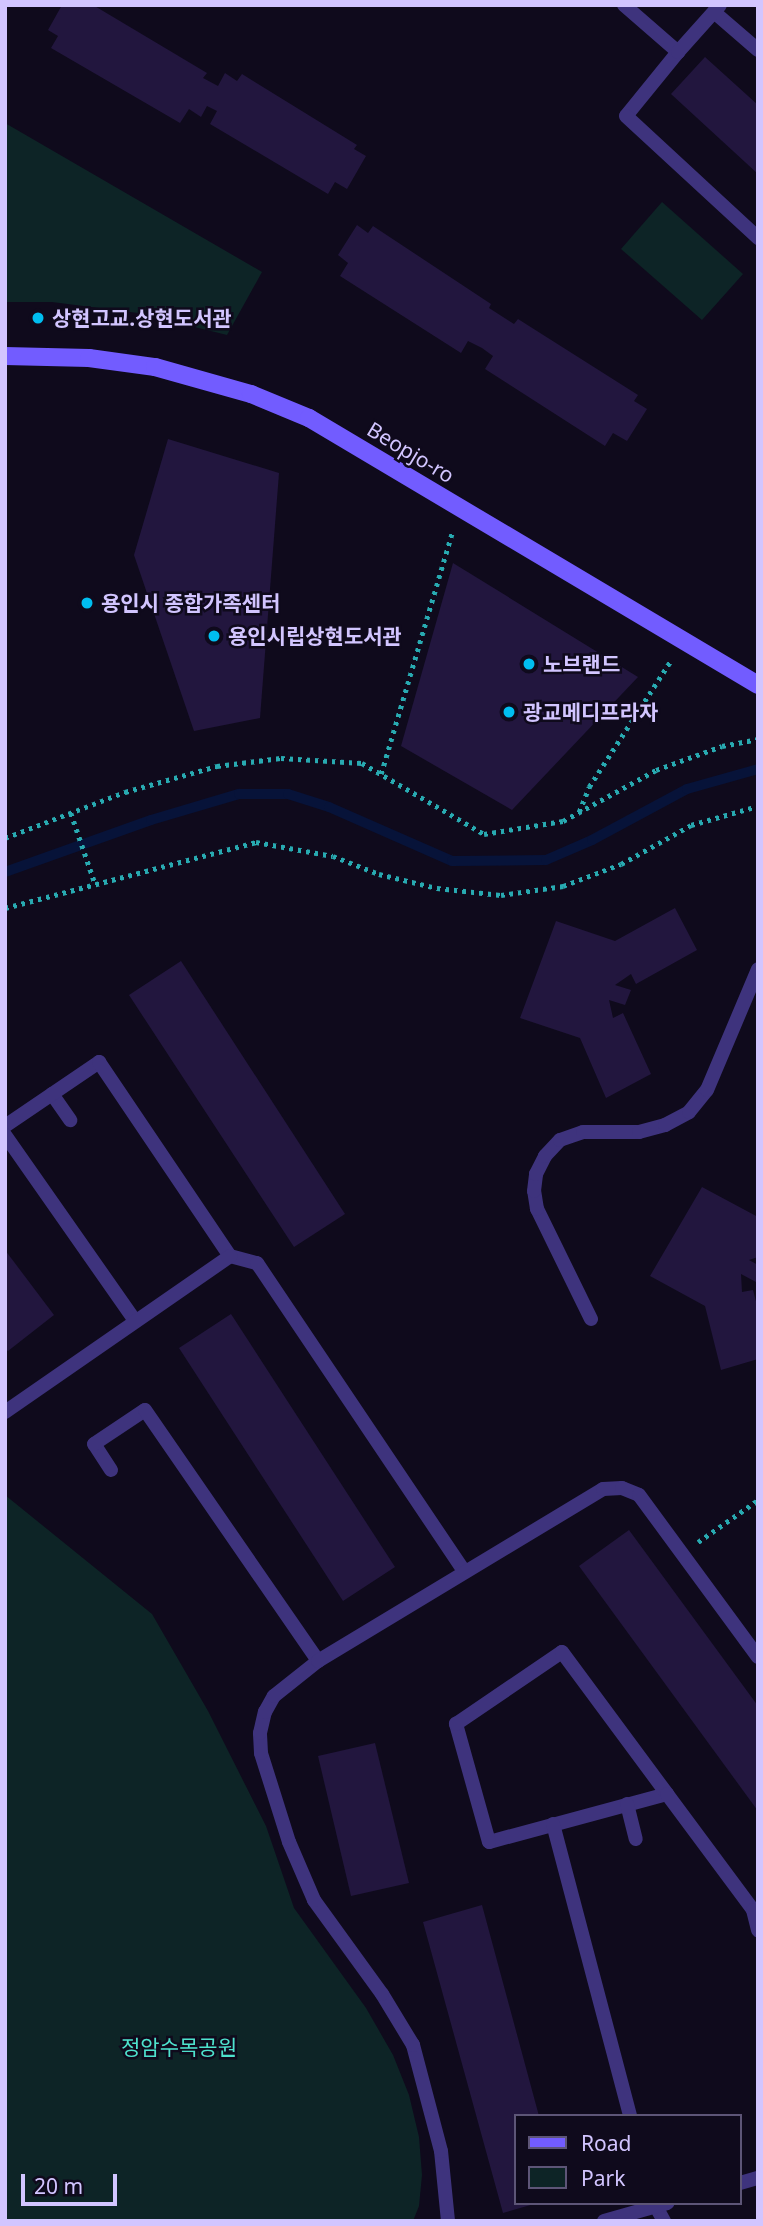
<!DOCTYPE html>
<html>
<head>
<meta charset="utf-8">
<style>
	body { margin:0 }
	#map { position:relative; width:763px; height:2226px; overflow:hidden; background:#0f0a1c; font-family:"Noto Sans","Noto Sans KR",sans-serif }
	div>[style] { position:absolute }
	.green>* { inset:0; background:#0d2426 }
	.stream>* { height:10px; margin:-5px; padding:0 5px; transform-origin:5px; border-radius:5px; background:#071339 }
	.building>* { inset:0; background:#22163e }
	.path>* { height:4.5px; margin-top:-2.25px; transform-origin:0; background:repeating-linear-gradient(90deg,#28aab1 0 3.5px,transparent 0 8.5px) }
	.lane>* { height:14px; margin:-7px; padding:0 7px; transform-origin:7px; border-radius:7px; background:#3e337d }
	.secondary>* { height:18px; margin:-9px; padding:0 9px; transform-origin:9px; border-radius:9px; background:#725cff }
	.dots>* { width:19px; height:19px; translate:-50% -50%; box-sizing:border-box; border:4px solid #0f0a1c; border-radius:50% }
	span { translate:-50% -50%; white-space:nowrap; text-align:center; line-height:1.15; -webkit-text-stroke:5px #0f0a1c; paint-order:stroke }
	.poi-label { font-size:21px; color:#d2c5ff; font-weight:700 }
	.left { translate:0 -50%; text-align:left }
	.street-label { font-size:21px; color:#d2c5ff }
	.park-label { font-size:21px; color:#4ee2cd }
	.frame { position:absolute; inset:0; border:7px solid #d2c5ff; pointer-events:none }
	.legend { position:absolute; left:514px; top:2114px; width:228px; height:91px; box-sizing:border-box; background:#0f0a1c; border:2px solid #5d5577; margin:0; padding:9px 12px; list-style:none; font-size:21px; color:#d2c5ff }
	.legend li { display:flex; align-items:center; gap:14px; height:35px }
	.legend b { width:35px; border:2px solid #5d5577 }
	.scale { position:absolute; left:21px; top:2174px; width:96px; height:32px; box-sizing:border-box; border:4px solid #d2c5ff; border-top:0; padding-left:9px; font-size:21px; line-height:24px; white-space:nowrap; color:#d2c5ff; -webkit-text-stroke:5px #0f0a1c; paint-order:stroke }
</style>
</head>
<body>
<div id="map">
	<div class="green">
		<i style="clip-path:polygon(5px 123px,262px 272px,227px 335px,138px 313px,52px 302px,5px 302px)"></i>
		<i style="clip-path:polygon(662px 202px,743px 274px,702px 320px,621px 249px)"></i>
		<i style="clip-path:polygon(5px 1495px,152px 1614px,208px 1711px,266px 1826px,294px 1908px,366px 2008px,393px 2055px,409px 2095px,419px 2137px,422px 2175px,419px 2206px,413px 2221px,5px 2221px)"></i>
	</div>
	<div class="stream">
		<i style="left:5px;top:872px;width:155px;rotate:-19.6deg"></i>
		<i style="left:151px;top:820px;width:92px;rotate:-16.5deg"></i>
		<i style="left:239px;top:794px;width:49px"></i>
		<i style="left:288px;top:794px;width:43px;rotate:17.6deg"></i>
		<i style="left:329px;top:807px;width:134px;rotate:23.7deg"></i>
		<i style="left:452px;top:861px;width:94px;rotate:-0.6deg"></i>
		<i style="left:546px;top:860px;width:50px;rotate:-23.5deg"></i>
		<i style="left:592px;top:840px;width:108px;rotate:-28.2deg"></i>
		<i style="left:687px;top:789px;width:74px;rotate:-15.7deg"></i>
	</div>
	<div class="building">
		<i style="clip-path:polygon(62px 5px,93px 5px,207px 73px,203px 78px,218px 86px,225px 73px,237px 81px,242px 74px,357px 145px,354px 149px,366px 156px,347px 189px,335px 182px,328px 194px,210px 124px,217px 111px,207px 106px,201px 117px,189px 109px,180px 123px,51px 48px,58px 36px,48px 30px)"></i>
		<i style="clip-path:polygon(705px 57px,758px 105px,758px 174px,671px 94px)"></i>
		<i style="clip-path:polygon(357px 225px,368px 233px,373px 226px,491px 304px,489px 308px,514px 324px,518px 319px,638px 395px,634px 401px,647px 409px,627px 441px,613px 433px,605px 446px,485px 369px,493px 356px,482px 348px,468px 341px,461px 353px,340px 276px,348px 263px,338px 255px)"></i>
		<i style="clip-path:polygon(168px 439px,279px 473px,260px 718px,194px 731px,134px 555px)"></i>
		<i style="clip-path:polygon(453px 563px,638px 677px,512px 810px,401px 746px)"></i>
		<i style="clip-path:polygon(675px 908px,697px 950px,636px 984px,631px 974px,615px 985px,631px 990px,625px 1005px,609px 1000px,613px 1018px,623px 1013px,651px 1074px,606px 1098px,580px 1038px,520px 1018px,556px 921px,615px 941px)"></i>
		<i style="clip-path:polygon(181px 961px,345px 1214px,294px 1247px,129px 995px)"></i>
		<i style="clip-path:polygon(702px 1187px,758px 1217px,758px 1257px,749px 1260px,758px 1265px,758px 1279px,756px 1282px,741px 1274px,742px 1292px,753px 1290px,758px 1309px,758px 1359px,721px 1370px,705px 1306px,650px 1276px)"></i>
		<i style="clip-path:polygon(5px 1250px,54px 1315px,8px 1351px,5px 1348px)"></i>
		<i style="clip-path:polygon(231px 1314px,395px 1567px,343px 1601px,179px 1348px)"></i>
		<i style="clip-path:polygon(629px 1530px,758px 1706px,758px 1811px,579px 1566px)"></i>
		<i style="clip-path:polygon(375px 1743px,409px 1883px,351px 1896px,318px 1756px)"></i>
		<i style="clip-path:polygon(482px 1905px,539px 2116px,516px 2116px,516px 2203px,534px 2204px,503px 2213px,423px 1922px)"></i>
	</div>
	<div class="path">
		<i style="left:381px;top:774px;width:254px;rotate:-73.6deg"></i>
		<i style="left:579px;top:812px;width:27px;rotate:-68deg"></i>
		<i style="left:589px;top:787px;width:149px;rotate:-57.1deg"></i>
		<i style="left:71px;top:813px;width:74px;rotate:71.1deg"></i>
		<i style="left:5px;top:838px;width:129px;rotate:-21deg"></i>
		<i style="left:125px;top:792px;width:96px;rotate:-15.8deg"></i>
		<i style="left:217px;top:766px;width:64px;rotate:-7.1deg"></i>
		<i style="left:281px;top:758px;width:81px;rotate:3.5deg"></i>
		<i style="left:362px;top:763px;width:141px;rotate:30.2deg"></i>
		<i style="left:484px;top:834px;width:80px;rotate:-9.3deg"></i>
		<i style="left:563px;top:821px;width:106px;rotate:-28.7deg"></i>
		<i style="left:656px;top:770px;width:70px;rotate:-20deg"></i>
		<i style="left:722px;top:746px;width:37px;rotate:-11deg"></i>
		<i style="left:5px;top:908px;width:260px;rotate:-14.7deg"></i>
		<i style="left:256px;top:842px;width:78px;rotate:10.3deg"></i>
		<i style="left:333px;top:856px;width:49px;rotate:21.4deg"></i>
		<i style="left:379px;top:874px;width:60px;rotate:13.6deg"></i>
		<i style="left:437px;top:888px;width:64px;rotate:6.2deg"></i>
		<i style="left:501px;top:895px;width:63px;rotate:-8.3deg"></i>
		<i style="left:563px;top:886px;width:62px;rotate:-20.8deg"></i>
		<i style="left:621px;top:864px;width:80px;rotate:-29.1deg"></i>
		<i style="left:691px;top:825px;width:70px;rotate:-15.8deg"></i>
		<i style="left:698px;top:1542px;width:73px;rotate:-35deg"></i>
	</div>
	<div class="lane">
		<i style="left:624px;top:5px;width:72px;rotate:41deg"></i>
		<i style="left:678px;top:52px;width:82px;rotate:129.1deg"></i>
		<i style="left:626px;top:116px;width:180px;rotate:42.7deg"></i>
		<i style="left:714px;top:12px;width:58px;rotate:40.8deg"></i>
		<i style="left:678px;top:52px;width:63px;rotate:-48.2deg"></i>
		<i style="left:52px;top:1094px;width:32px;rotate:55deg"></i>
		<i style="left:5px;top:1126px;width:114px;rotate:-34.2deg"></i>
		<i style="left:99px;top:1062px;width:234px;rotate:56deg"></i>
		<i style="left:230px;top:1256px;width:28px;rotate:15deg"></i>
		<i style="left:257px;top:1263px;width:372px;rotate:56.1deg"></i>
		<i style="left:5px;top:1135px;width:227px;rotate:55deg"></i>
		<i style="left:591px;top:1319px;width:123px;rotate:-116.1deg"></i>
		<i style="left:537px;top:1209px;width:18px;rotate:-99deg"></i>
		<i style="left:534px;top:1191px;width:17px;rotate:-83deg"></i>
		<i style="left:536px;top:1174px;width:20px;rotate:-63deg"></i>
		<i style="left:545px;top:1156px;width:22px;rotate:-47deg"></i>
		<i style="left:560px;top:1140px;width:24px;rotate:-19deg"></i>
		<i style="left:583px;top:1132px;width:56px"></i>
		<i style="left:639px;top:1132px;width:27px;rotate:-15deg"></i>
		<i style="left:665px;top:1125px;width:27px;rotate:-28deg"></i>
		<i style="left:689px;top:1112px;width:28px;rotate:-51deg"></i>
		<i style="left:707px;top:1090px;width:131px;rotate:-67.1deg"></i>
		<i style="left:5px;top:1412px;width:274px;rotate:-34.7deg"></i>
		<i style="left:111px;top:1470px;width:31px;rotate:-123deg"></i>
		<i style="left:94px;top:1444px;width:61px;rotate:-33.7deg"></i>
		<i style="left:145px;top:1410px;width:305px;rotate:55.4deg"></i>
		<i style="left:667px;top:1794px;width:184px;rotate:164.9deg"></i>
		<i style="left:489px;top:1842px;width:123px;rotate:-105.6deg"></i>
		<i style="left:456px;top:1724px;width:128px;rotate:-34.2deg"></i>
		<i style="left:562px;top:1652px;width:177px;rotate:53.5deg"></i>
		<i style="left:667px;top:1794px;width:144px;rotate:53.4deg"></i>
		<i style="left:753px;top:1910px;width:21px;rotate:76deg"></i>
		<i style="left:627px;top:1804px;width:36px;rotate:76deg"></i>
		<i style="left:553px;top:1824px;width:302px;rotate:75.2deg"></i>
		<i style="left:740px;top:2183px;width:19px;rotate:-16deg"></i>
		<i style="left:654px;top:2203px;width:21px;rotate:61deg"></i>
		<i style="left:448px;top:2221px;width:70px;rotate:-95.7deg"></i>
		<i style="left:441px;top:2151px;width:110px;rotate:-104.8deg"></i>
		<i style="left:413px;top:2045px;width:60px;rotate:-121.3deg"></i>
		<i style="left:382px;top:1994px;width:116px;rotate:-125.9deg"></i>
		<i style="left:314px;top:1900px;width:63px;rotate:-113.3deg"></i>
		<i style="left:289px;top:1842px;width:93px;rotate:-107.5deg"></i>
		<i style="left:261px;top:1753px;width:20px;rotate:-93deg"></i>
		<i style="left:260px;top:1733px;width:22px;rotate:-77deg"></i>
		<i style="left:265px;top:1712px;width:18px;rotate:-61deg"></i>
		<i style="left:274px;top:1696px;width:56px;rotate:-38.5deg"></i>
		<i style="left:318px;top:1661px;width:333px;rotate:-31.1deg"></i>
		<i style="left:603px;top:1489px;width:19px;rotate:-3deg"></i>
		<i style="left:622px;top:1488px;width:18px;rotate:22deg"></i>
		<i style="left:639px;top:1495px;width:201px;rotate:53.7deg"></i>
		<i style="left:604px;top:2221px;width:66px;rotate:-15.9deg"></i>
	</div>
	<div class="secondary">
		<i style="left:5px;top:356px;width:84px;rotate:1.4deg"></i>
		<i style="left:89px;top:358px;width:67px;rotate:7.8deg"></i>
		<i style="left:155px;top:367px;width:100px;rotate:15.7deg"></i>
		<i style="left:251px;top:394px;width:63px;rotate:22.5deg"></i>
		<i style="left:309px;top:418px;width:522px;rotate:30.74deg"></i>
	</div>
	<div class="dots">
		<i style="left:38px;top:318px;background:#00bef0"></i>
		<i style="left:87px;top:603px;background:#00bef0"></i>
		<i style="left:214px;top:636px;background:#00bef0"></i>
		<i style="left:529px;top:664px;background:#00bef0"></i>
		<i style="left:509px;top:712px;background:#00bef0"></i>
	</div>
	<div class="poi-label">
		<span class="left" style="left:52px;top:318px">상현고교.상현도서관</span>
		<span class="left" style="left:101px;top:603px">용인시 종합가족센터</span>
		<span class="left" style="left:228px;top:636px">용인시립상현도서관</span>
		<span class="left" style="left:543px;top:664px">노브랜드</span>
		<span class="left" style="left:523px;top:712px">광교메디프라자</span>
	</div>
	<div class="street-label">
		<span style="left:411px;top:452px;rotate:31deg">Beopjo-ro</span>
	</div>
	<div class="park-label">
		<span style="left:179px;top:2047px">정암수목공원</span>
	</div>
	<div class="frame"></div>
	<ul class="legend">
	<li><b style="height:9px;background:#725cff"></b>Road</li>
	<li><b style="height:19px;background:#0d2426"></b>Park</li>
	</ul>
	<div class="scale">20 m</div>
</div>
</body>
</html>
